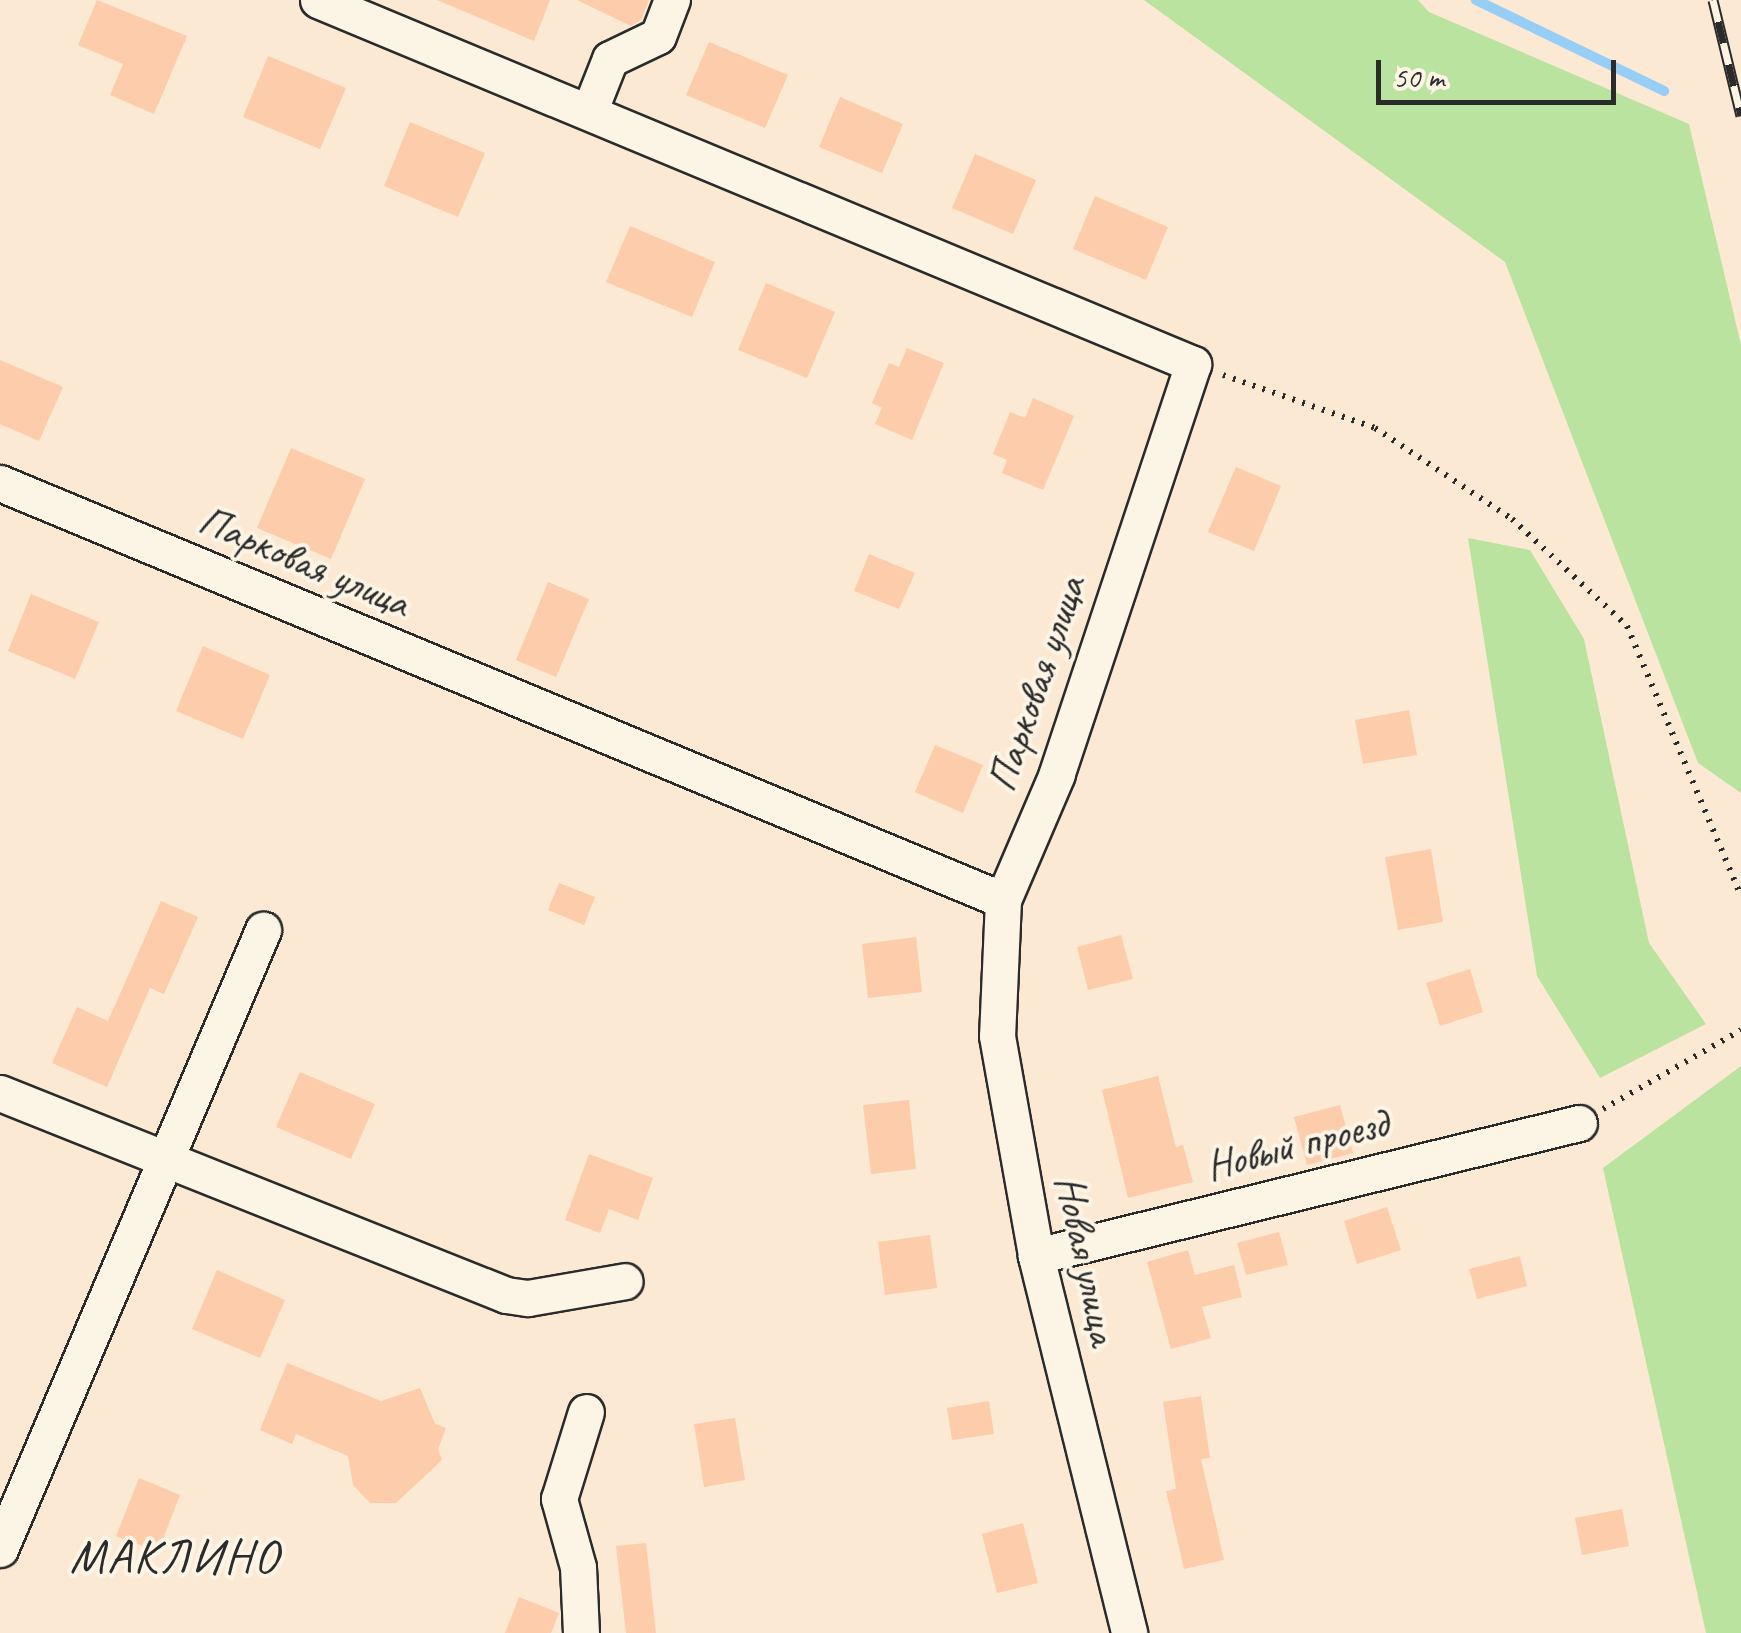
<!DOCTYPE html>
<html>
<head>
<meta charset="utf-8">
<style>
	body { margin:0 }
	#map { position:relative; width:1741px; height:1633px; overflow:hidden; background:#fce9d4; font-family:Caveat,sans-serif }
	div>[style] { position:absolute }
	.green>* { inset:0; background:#bae39f }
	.stream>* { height:10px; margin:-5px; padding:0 5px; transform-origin:5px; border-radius:5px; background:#97cef6 }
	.building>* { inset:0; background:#fcccab }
	.path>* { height:6px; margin-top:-3px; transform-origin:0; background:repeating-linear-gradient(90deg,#2b2b2b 0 2.5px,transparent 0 10.5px) }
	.roads { filter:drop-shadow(2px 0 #2b2b2b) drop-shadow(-2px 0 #2b2b2b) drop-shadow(0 2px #2b2b2b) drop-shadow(0 -2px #2b2b2b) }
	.minor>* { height:35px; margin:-17.5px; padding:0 17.5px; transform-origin:17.5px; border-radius:17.5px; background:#fcf5e5 }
	.rail>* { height:11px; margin-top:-5.5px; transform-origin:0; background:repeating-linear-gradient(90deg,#fcf5e5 0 22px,#2b2b2b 0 44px); box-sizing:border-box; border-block:2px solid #2b2b2b }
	span { translate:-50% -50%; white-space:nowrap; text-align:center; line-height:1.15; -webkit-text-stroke:8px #fcf5e5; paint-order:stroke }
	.street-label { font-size:42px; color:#2b2b2b }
	.quarter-label { font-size:48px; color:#2b2b2b; letter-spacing:2.5px }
	.scale { position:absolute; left:1376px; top:60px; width:240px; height:45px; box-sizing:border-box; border:5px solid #2b2b2b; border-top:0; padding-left:12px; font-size:30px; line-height:35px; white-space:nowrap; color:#2b2b2b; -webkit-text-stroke:8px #fcf5e5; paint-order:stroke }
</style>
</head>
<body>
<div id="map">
	<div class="green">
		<i style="clip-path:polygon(1144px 0,1418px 0,1429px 12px,1689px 124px,1741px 345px,1741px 793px,1698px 763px,1505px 262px)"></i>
		<i style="clip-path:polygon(1468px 538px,1530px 550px,1584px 639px,1649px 943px,1706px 1024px,1600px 1078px,1537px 976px)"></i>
		<i style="clip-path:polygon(1741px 1066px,1741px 1633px,1706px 1633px,1603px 1168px)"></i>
	</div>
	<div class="stream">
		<i style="left:1476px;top:0;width:209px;rotate:25.8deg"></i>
	</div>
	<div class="building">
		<i style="clip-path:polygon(97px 0,187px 36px,154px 114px,110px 95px,123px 64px,78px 45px)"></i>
		<i style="clip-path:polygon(437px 0,550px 0,534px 41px)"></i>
		<i style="clip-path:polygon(577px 0,649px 0,641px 20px,631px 26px)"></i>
		<i style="clip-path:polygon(709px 42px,788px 75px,765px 128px,686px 95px)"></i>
		<i style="clip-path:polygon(268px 56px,346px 88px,320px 149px,243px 117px)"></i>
		<i style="clip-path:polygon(840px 97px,903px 124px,882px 173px,819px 147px)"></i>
		<i style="clip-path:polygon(410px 122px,485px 153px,458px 217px,384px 186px)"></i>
		<i style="clip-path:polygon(975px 154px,1036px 180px,1013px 234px,952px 208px)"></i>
		<i style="clip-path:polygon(1095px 196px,1168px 227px,1146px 280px,1073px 249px)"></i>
		<i style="clip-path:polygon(630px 226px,715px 262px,692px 317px,606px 282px)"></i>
		<i style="clip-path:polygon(766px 283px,835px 312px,807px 378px,738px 350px)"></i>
		<i style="clip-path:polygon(907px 348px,944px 363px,912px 440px,875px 424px,882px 408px,872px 403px,889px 363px,899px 367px)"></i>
		<i style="clip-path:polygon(0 360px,63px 387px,39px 441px,0 424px)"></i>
		<i style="clip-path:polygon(1033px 398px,1074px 416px,1043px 490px,1002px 473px,1007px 460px,993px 454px,1010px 412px,1025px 418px)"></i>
		<i style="clip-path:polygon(291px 448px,365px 479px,331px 559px,257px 528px)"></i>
		<i style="clip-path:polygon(1236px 467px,1281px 486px,1254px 551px,1208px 532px)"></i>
		<i style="clip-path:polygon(869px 554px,915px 573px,899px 609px,854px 591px)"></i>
		<i style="clip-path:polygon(548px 582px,589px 599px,556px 677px,516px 660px)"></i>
		<i style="clip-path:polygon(31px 594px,99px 622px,75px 679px,8px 651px)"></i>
		<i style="clip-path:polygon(203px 646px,270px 675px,243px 739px,176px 711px)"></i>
		<i style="clip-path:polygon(1409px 710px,1417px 755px,1363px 764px,1355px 720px)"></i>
		<i style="clip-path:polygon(935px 745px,983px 765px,963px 813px,915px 792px)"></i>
		<i style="clip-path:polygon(1431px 849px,1443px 922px,1398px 930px,1385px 857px)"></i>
		<i style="clip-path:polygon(559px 883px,595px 897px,584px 925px,548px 910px)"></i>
		<i style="clip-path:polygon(161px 901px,198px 917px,164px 994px,150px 988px,107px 1087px,52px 1063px,77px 1007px,108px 1021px)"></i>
		<i style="clip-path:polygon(1121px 935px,1133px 979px,1088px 990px,1077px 947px)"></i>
		<i style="clip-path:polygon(916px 937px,922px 992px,868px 998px,862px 944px)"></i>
		<i style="clip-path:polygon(1470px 969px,1483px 1012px,1440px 1026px,1426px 983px)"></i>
		<i style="clip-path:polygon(300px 1072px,375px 1104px,351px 1159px,276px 1127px)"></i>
		<i style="clip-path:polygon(1158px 1076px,1176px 1147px,1183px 1145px,1193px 1182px,1128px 1198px,1102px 1090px)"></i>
		<i style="clip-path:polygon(909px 1100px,916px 1169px,871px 1174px,863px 1105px)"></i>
		<i style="clip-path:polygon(1340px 1105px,1353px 1153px,1307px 1165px,1294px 1117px)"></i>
		<i style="clip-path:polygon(589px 1154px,653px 1178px,638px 1220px,609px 1209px,600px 1233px,565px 1220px)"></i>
		<i style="clip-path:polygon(1387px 1207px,1401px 1250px,1357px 1264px,1344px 1221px)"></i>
		<i style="clip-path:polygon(1279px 1232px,1288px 1265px,1246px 1275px,1237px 1243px)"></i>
		<i style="clip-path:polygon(930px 1235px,937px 1288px,885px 1295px,878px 1242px)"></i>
		<i style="clip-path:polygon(1188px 1250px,1195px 1275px,1234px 1265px,1242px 1297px,1202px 1307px,1211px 1338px,1171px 1349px,1147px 1262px)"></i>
		<i style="clip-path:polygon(1520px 1256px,1527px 1286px,1477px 1299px,1469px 1269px)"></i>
		<i style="clip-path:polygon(217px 1270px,285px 1300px,260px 1358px,192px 1329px)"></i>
		<i style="clip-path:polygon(287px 1363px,381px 1401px,420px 1388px,435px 1424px,446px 1428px,438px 1449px,442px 1460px,396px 1503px,370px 1503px,353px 1485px,348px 1456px,296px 1434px,292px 1444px,260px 1430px)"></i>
		<i style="clip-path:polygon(1201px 1396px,1210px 1458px,1201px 1459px,1224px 1560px,1184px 1569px,1166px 1491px,1176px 1489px,1163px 1402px)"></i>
		<i style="clip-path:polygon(989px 1401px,994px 1434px,952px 1440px,947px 1408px)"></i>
		<i style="clip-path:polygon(735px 1418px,745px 1480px,704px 1487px,694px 1424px)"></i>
		<i style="clip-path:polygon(139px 1478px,180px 1495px,158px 1552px,116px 1536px)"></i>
		<i style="clip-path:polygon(1622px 1509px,1629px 1546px,1582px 1555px,1575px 1518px)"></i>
		<i style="clip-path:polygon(1023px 1523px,1038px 1583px,997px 1593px,982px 1534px)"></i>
		<i style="clip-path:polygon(646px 1543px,656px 1633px,626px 1633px,616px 1546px)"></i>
		<i style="clip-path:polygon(519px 1597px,559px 1613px,551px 1633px,505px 1633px)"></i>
	</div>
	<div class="path">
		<i style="left:1223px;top:375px;width:161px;rotate:19.2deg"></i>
		<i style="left:1375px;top:428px;width:164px;rotate:33.6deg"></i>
		<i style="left:1512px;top:519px;width:157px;rotate:42.9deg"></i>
		<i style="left:1627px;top:626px;width:293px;rotate:67.1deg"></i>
		<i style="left:1603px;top:1109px;width:159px;rotate:-29.8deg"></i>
	</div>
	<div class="roads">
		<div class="minor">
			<i style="left:318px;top:0;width:948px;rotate:22.59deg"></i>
			<i style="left:1193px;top:364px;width:432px;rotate:108.4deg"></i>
			<i style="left:1057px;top:774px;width:137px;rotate:113.2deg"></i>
			<i style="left:1003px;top:900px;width:136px;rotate:92.5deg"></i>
			<i style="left:997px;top:1036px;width:223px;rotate:79.9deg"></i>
			<i style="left:1036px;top:1256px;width:388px;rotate:76.1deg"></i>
			<i style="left:589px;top:112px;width:57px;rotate:-68.4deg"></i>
			<i style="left:610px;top:59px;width:53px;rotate:-25.6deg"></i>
			<i style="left:658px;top:36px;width:39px;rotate:-69deg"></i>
			<i style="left:0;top:483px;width:1086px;rotate:22.58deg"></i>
			<i style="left:0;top:1093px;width:545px;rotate:21.76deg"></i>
			<i style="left:506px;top:1295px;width:22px;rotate:8deg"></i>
			<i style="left:528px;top:1298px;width:98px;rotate:-9.9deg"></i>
			<i style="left:1036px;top:1256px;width:559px;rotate:-13.76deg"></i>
			<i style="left:0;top:1549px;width:673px;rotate:-66.98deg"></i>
			<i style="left:581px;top:1633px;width:66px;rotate:-92.6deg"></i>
			<i style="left:578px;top:1567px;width:71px;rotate:-105.6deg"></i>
			<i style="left:559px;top:1499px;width:91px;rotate:-72.8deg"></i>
		</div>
	</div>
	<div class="rail">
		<i style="left:1713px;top:0;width:119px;rotate:76.4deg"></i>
	</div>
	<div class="street-label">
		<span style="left:304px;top:562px;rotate:23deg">Парковая улица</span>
		<span style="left:1037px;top:684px;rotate:-71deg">Парковая улица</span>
		<span style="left:1297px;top:1145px;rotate:-14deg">Новый проезд</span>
		<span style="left:1086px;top:1260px;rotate:78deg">Новая улица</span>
	</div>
	<div class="quarter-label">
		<span style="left:175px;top:1557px">МАКЛИНО</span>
	</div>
	<div class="scale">50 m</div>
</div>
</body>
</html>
